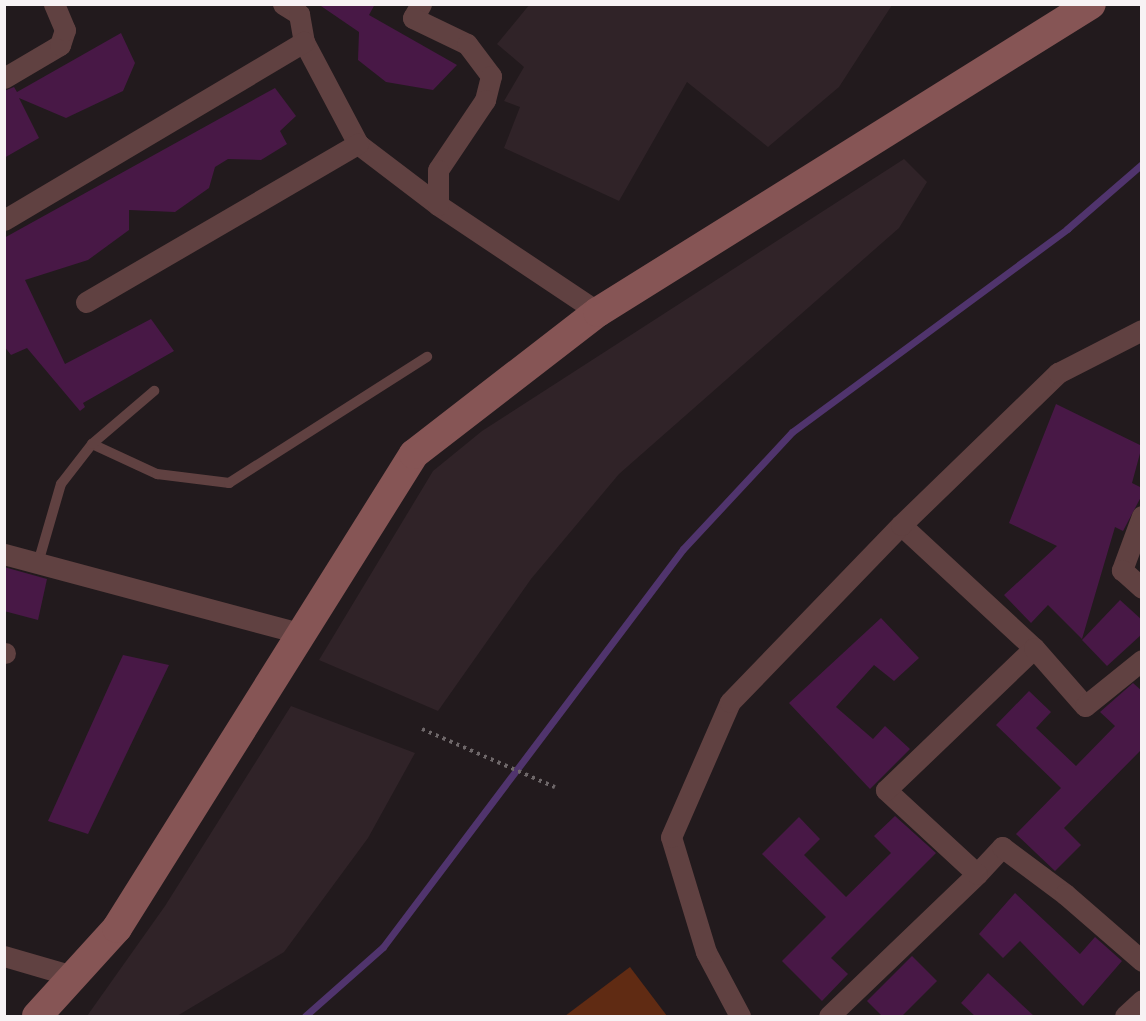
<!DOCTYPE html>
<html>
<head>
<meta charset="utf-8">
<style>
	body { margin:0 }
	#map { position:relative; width:1146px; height:1021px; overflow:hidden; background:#221a1d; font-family:"Fira Sans",sans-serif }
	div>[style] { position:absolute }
	.built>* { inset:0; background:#302328 }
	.green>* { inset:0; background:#602b13 }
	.stream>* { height:7px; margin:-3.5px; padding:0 3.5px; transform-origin:3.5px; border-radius:3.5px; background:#50346d }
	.building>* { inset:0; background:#481846 }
	.path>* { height:4px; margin-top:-2px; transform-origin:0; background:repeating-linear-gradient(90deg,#6e6769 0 3px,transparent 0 7.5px) }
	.service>* { height:10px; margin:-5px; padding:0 5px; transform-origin:5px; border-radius:5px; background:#604141 }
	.minor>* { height:21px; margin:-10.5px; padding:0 10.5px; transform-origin:10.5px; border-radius:10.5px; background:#604141 }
	.secondary>* { height:30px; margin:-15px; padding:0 15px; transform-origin:15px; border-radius:15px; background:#865555 }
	span { translate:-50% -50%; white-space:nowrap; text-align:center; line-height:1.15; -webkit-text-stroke:4.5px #181114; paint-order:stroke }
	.frame { position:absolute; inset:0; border:6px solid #f7f2f4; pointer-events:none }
</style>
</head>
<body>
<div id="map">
	<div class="built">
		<i style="clip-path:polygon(530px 4px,892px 4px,892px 5px,839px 87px,768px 147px,687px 82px,619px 201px,504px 148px,520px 107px,504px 101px,524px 67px,497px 44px)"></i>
		<i style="clip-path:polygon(904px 159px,927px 182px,899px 228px,619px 474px,531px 579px,438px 711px,319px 660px,433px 471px,482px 431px)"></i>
		<i style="clip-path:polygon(291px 706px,415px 753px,368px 838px,284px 952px,177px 1016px,87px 1016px,165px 906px)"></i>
	</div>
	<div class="green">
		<i style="clip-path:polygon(630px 967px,667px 1016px,565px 1016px)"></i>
	</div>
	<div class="stream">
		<i style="left:305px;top:1016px;width:104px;rotate:-41.5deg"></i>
		<i style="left:383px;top:947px;width:498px;rotate:-53deg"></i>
		<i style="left:683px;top:549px;width:160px;rotate:-47deg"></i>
		<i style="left:792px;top:432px;width:342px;rotate:-36.4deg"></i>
		<i style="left:1067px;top:229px;width:99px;rotate:-40.9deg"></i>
	</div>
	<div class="building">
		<i style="clip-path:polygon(318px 4px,375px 4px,369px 15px,457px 65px,433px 90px,386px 82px,358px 60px,359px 32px)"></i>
		<i style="clip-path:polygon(121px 33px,135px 63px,123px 91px,66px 118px,19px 98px,39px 138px,4px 158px,4px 91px,14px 87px,17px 92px)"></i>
		<i style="clip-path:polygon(275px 88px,296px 116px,280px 131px,287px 144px,261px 160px,228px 159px,215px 167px,209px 188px,175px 212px,129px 210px,129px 230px,88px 260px,25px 280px,65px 364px,151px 319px,174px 351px,83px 403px,85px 407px,80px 411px,27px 348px,11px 355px,4px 346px,4px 238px)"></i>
		<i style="clip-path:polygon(1056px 404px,1142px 446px,1132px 483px,1142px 488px,1142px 495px,1123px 531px,1115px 527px,1082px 639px,1048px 605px,1031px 623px,1004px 595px,1057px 546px,1009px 523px)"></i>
		<i style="clip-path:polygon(4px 567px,47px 579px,38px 620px,4px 611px)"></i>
		<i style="clip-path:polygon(1120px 600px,1142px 620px,1142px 634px,1107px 666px,1082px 640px)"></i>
		<i style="clip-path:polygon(881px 618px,919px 658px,894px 681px,874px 665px,836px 707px,873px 739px,885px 726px,910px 749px,870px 789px,789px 703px)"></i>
		<i style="clip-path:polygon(123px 655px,169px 665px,88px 834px,48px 821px)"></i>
		<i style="clip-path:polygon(1133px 683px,1142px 691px,1142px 749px,1064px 828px,1081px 845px,1055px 871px,1016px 834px,1061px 788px,996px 725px,1029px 691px,1051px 712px,1036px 728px,1076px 766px,1115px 726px,1100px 712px)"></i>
		<i style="clip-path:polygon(895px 816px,936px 853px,831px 958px,848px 974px,822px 1001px,782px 961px,826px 917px,762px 854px,799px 817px,820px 839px,804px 855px,846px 897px,891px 853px,874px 836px)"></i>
		<i style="clip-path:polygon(1015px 893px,1080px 954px,1095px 937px,1122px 961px,1083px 1006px,1020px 941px,1003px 958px,979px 934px)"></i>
		<i style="clip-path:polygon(912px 956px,937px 981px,901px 1017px,883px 1017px,867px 1001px)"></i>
		<i style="clip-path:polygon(988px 973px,1035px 1017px,976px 1017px,961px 1003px)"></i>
	</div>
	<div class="path">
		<i style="left:422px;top:729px;width:145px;rotate:23.6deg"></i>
	</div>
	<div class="service">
		<i style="left:92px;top:444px;width:72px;rotate:24.8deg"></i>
		<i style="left:157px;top:474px;width:73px;rotate:7.1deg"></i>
		<i style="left:229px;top:483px;width:235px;rotate:-32.5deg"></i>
		<i style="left:38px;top:563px;width:82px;rotate:-73.8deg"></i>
		<i style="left:61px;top:484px;width:51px;rotate:-52.2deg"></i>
		<i style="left:92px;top:444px;width:82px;rotate:-40.5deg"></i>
	</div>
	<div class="minor">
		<i style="left:283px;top:4px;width:19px;rotate:32deg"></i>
		<i style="left:299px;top:14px;width:28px;rotate:80deg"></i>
		<i style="left:304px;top:42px;width:115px;rotate:62.1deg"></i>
		<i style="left:358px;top:144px;width:101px;rotate:37.3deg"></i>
		<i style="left:438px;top:205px;width:192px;rotate:33.8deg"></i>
		<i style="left:421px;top:4px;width:16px;rotate:120deg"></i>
		<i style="left:413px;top:18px;width:60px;rotate:25.7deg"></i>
		<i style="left:467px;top:44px;width:40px;rotate:53deg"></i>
		<i style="left:491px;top:76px;width:25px;rotate:104deg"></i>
		<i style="left:485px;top:100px;width:84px;rotate:123.9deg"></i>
		<i style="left:438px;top:170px;width:35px;rotate:90deg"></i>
		<i style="left:4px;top:78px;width:65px;rotate:-30.5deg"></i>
		<i style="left:60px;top:45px;width:16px;rotate:-72deg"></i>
		<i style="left:65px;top:30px;width:28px;rotate:-113deg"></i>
		<i style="left:4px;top:220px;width:349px;rotate:-30.7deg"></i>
		<i style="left:86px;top:302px;width:315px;rotate:-30.2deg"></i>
		<i style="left:1142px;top:516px;width:58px;rotate:110.3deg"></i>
		<i style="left:1122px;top:570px;width:27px;rotate:42deg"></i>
		<i style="left:901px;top:525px;width:181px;rotate:42.8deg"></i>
		<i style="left:4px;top:554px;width:309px;rotate:15deg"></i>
		<i style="left:4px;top:653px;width:1px"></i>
		<i style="left:977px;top:874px;width:37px;rotate:-47deg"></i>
		<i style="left:1002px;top:847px;width:79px;rotate:36.7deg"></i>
		<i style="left:1065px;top:894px;width:102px;rotate:41deg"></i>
		<i style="left:4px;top:956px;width:72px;rotate:16.2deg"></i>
		<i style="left:740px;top:1016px;width:72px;rotate:-118deg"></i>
		<i style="left:706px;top:952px;width:120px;rotate:-106.9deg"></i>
		<i style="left:671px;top:837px;width:147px;rotate:-66.4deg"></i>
		<i style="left:730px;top:702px;width:246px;rotate:-46deg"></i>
		<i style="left:901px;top:525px;width:219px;rotate:-44.1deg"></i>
		<i style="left:1058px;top:373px;width:94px;rotate:-27.1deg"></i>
		<i style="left:829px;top:1016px;width:205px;rotate:-43.8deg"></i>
		<i style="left:977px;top:874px;width:124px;rotate:-137.3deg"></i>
		<i style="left:886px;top:790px;width:205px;rotate:-43.8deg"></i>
		<i style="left:1034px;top:648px;width:77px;rotate:48.7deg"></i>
		<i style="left:1085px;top:706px;width:73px;rotate:-38.9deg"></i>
		<i style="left:1125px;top:1016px;width:23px;rotate:-43deg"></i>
	</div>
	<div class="secondary">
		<i style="left:37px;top:1016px;width:119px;rotate:-47.7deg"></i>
		<i style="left:117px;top:928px;width:559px;rotate:-57.93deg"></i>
		<i style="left:414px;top:454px;width:232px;rotate:-37.7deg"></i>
		<i style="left:598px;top:312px;width:581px;rotate:-31.99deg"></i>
	</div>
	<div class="frame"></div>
</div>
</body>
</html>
